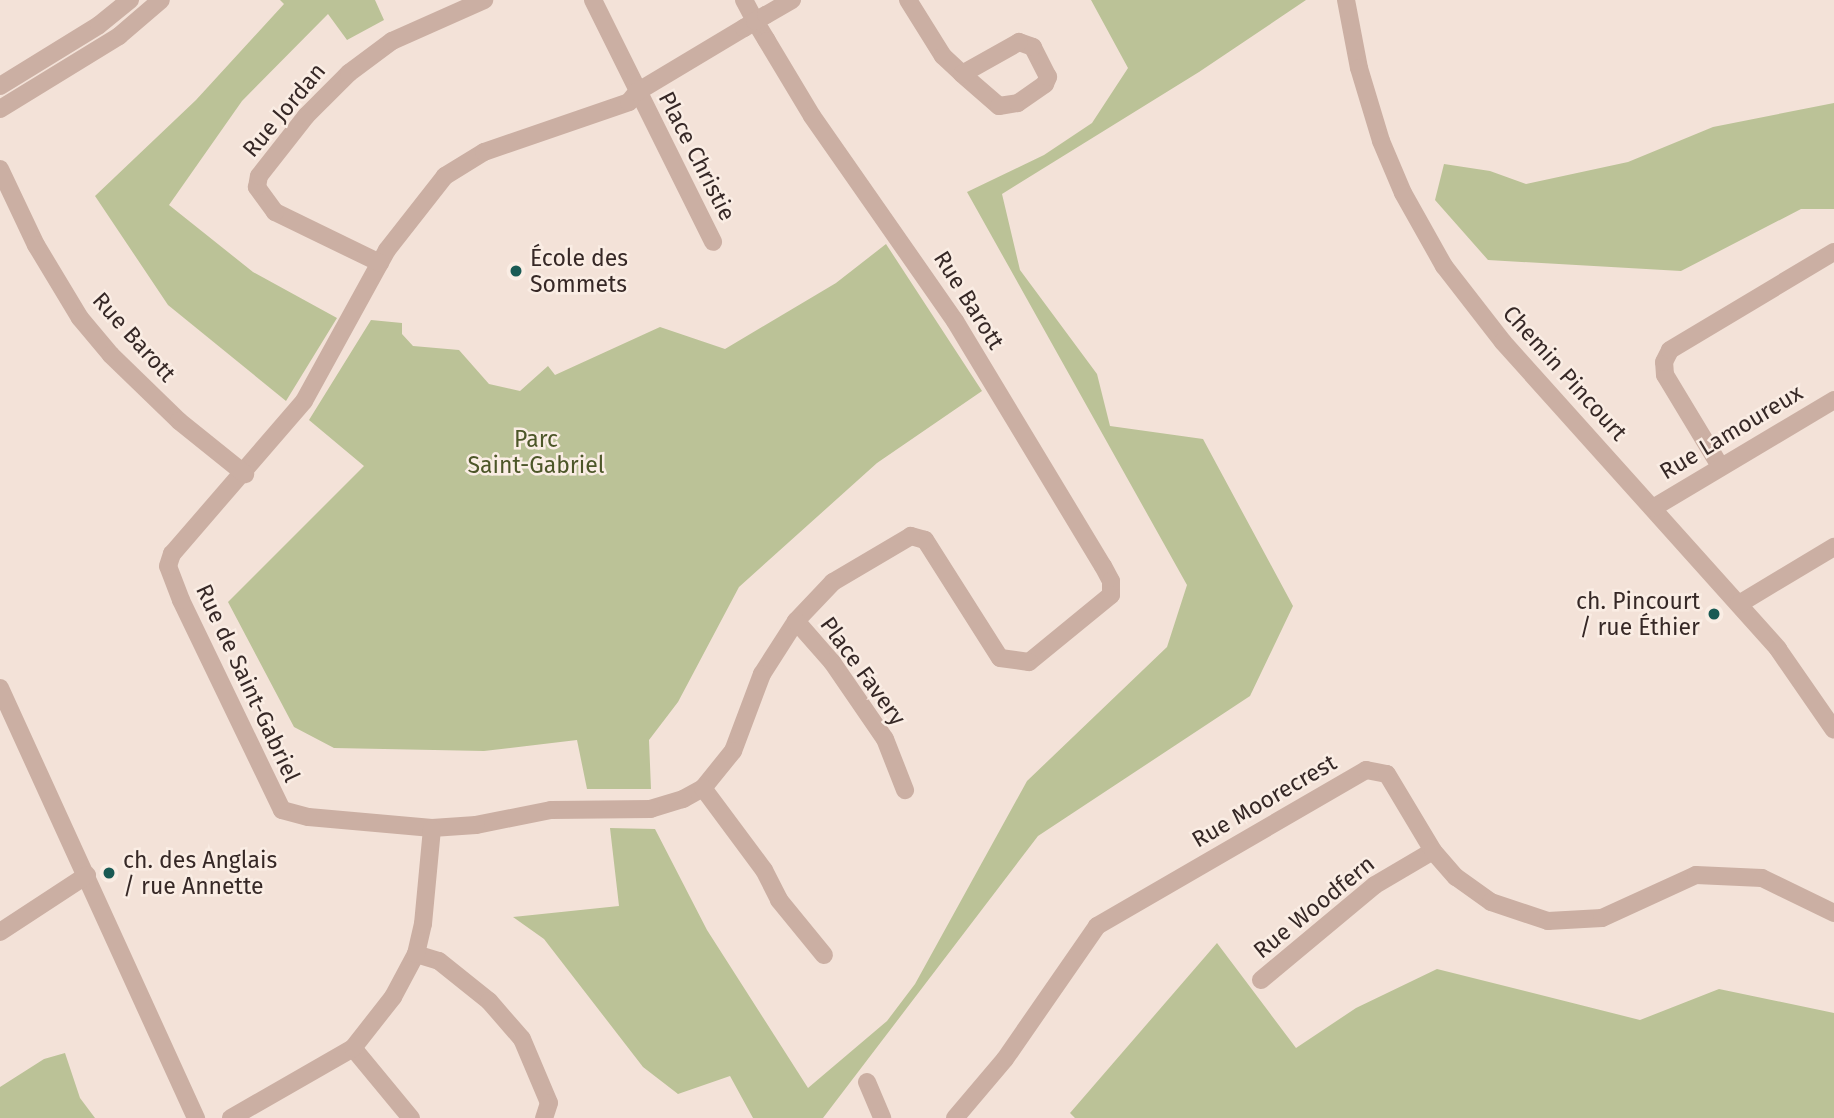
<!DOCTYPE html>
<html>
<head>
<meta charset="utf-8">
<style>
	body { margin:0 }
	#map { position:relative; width:1834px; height:1118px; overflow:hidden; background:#f3e2d8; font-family:"Fira Sans",sans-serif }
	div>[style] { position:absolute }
	.green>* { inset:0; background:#bbc297 }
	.minor>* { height:18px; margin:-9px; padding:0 9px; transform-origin:9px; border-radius:9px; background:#cbafa3 }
	.dots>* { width:19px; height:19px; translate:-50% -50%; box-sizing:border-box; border:4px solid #faede4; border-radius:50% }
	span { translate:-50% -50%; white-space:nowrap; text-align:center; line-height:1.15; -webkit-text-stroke:5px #faede4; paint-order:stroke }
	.street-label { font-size:23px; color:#362826 }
	.poi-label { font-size:23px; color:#362826 }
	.left { translate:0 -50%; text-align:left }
	.right { translate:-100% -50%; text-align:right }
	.park-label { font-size:23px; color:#4c5628 }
</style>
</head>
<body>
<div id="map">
	<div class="green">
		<i style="clip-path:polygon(280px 0,375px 0,384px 20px,347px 40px,328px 14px,242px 101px,169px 205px,253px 272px,337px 318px,286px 401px,168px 305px,95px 196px,196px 100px,284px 4px)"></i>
		<i style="clip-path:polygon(1091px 0,1306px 0,1199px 72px,1002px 194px,1020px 270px,1097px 374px,1110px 426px,1203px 439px,1293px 606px,1250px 696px,1038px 836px,823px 1118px,753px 1118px,730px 1076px,678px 1094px,643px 1067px,544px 939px,513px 917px,619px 906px,610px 828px,655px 829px,707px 930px,808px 1088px,887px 1021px,915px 984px,1027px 781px,1167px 647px,1187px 585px,967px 192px,1044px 155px,1092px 123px,1128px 68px)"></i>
		<i style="clip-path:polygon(1834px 103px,1834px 209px,1801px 209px,1681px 271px,1488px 260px,1435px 200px,1444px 164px,1490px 171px,1526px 184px,1628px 162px,1713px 127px)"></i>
		<i style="clip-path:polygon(886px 244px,982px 391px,877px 463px,739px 587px,678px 702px,649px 740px,651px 789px,587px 789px,577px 740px,484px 751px,334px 748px,294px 727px,228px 602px,364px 466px,309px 420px,371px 320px,402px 323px,402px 334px,413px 346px,459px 350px,489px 384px,520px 391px,548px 366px,555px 375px,660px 327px,725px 349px,836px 283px)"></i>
		<i style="clip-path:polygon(1217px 943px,1296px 1048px,1356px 1008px,1437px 969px,1640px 1020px,1719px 989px,1834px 1013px,1834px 1118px,1075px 1118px,1070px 1113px)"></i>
		<i style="clip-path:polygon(65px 1053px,80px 1098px,95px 1118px,0 1118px,0 1087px,44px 1059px)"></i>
	</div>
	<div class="minor">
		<i style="left:593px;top:0;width:270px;rotate:63.6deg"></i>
		<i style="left:744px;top:0;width:24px;rotate:62deg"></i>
		<i style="left:755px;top:21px;width:21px;rotate:59deg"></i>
		<i style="left:766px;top:39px;width:2px;rotate:63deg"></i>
		<i style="left:767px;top:41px;width:87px;rotate:59deg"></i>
		<i style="left:812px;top:116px;width:250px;rotate:55.1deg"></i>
		<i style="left:955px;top:321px;width:286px;rotate:58.9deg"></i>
		<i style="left:1103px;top:566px;width:17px;rotate:62deg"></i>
		<i style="left:1111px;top:581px;width:14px;rotate:90deg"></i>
		<i style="left:1111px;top:595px;width:106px;rotate:140.7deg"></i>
		<i style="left:1029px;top:662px;width:29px;rotate:-172deg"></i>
		<i style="left:1000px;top:658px;width:140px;rotate:-122.4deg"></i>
		<i style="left:925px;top:540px;width:15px;rotate:-164deg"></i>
		<i style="left:911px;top:536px;width:91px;rotate:149.5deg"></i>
		<i style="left:833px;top:582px;width:54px;rotate:133.5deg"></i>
		<i style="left:796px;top:621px;width:63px;rotate:122.7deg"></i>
		<i style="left:762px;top:674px;width:82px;rotate:110.6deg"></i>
		<i style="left:733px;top:751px;width:48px;rotate:129deg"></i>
		<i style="left:703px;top:788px;width:23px;rotate:151deg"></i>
		<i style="left:683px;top:799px;width:34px;rotate:163deg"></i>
		<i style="left:651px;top:809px;width:100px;rotate:179.4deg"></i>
		<i style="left:551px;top:810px;width:76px;rotate:168.7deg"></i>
		<i style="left:476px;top:825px;width:44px;rotate:176.1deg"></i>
		<i style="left:432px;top:828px;width:124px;rotate:-174.9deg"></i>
		<i style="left:308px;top:817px;width:27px;rotate:-165deg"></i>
		<i style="left:282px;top:810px;width:233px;rotate:-115.7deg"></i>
		<i style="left:181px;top:600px;width:36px;rotate:-111deg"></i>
		<i style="left:168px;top:566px;width:13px;rotate:-72deg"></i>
		<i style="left:172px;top:554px;width:202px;rotate:-49.2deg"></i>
		<i style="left:304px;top:401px;width:172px;rotate:-61.2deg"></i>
		<i style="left:387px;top:250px;width:94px;rotate:-51.9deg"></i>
		<i style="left:445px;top:176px;width:46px;rotate:-31.6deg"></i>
		<i style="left:484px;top:152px;width:153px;rotate:-19deg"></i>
		<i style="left:629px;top:102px;width:13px;rotate:-51deg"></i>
		<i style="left:637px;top:92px;width:125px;rotate:-30.9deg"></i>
		<i style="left:744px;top:28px;width:13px;rotate:-32deg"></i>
		<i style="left:755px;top:21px;width:13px;rotate:-29deg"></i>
		<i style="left:766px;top:15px;width:30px;rotate:-30deg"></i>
		<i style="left:908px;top:0;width:66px;rotate:58deg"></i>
		<i style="left:943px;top:56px;width:26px;rotate:43deg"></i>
		<i style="left:962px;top:74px;width:49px;rotate:40.9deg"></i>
		<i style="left:999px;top:106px;width:19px;rotate:-9deg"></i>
		<i style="left:1018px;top:103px;width:33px;rotate:-35deg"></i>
		<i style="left:1045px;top:84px;width:8px;rotate:-67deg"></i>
		<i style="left:1048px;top:77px;width:34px;rotate:-117deg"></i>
		<i style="left:1033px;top:47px;width:15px;rotate:-160deg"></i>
		<i style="left:1019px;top:42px;width:65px;rotate:150.7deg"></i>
		<i style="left:1346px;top:0;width:69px;rotate:79.2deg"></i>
		<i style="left:1359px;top:68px;width:76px;rotate:73.2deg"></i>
		<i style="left:1381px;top:141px;width:56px;rotate:67.1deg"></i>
		<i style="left:1403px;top:193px;width:84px;rotate:60.7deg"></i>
		<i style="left:1444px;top:266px;width:96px;rotate:52.2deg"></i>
		<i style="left:1503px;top:342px;width:412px;rotate:48.1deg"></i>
		<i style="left:1778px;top:649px;width:98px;rotate:55.3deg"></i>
		<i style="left:0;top:86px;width:116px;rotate:-31.6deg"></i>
		<i style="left:99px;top:25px;width:40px;rotate:-39deg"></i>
		<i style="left:0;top:109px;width:140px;rotate:-31.5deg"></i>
		<i style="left:119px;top:36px;width:55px;rotate:-40.6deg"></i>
		<i style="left:0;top:169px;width:84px;rotate:64.7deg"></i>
		<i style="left:36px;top:245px;width:85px;rotate:58.9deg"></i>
		<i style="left:80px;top:318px;width:48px;rotate:50deg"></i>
		<i style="left:111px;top:355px;width:95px;rotate:44.1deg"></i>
		<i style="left:179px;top:421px;width:85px;rotate:38.8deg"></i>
		<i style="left:380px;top:263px;width:117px;rotate:-154.1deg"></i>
		<i style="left:275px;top:212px;width:31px;rotate:-126deg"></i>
		<i style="left:257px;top:187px;width:11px;rotate:-80deg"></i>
		<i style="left:259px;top:176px;width:76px;rotate:-51.9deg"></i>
		<i style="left:306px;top:116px;width:61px;rotate:-45deg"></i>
		<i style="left:349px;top:73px;width:54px;rotate:-36.7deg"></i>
		<i style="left:392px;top:41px;width:101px;rotate:-24deg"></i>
		<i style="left:1720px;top:466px;width:106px;rotate:-121.1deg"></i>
		<i style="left:1665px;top:375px;width:13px;rotate:-94deg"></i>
		<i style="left:1664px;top:362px;width:13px;rotate:-63deg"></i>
		<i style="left:1670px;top:350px;width:191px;rotate:-30.9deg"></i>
		<i style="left:1653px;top:508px;width:211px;rotate:-30.8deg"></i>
		<i style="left:1739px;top:604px;width:111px;rotate:-31deg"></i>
		<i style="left:796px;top:621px;width:55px;rotate:48.7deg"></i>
		<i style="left:832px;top:662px;width:93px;rotate:55.5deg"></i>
		<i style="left:885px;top:739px;width:55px;rotate:68.6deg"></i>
		<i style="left:0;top:688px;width:473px;rotate:65.5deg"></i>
		<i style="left:703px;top:788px;width:102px;rotate:53.4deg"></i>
		<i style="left:764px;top:870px;width:34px;rotate:63deg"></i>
		<i style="left:779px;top:900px;width:71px;rotate:50.7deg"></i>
		<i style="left:0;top:932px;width:104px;rotate:-33.2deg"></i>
		<i style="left:416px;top:954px;width:24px;rotate:17deg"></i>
		<i style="left:439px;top:961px;width:64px;rotate:38.7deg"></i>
		<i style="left:489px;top:1001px;width:50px;rotate:49deg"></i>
		<i style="left:522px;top:1039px;width:69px;rotate:67.1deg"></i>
		<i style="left:549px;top:1103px;width:16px;rotate:108deg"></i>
		<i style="left:1261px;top:980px;width:148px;rotate:-39.8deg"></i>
		<i style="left:1375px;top:885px;width:67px;rotate:-30.4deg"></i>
		<i style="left:353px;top:1048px;width:91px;rotate:50.4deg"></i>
		<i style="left:867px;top:1082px;width:39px;rotate:67deg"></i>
		<i style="left:231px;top:1118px;width:141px;rotate:-29.8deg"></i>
		<i style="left:353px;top:1048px;width:65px;rotate:-51.9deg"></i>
		<i style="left:393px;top:997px;width:49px;rotate:-61.9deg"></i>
		<i style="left:416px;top:954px;width:31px;rotate:-77deg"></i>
		<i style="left:423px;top:924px;width:96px;rotate:-84.6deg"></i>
		<i style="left:955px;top:1118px;width:77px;rotate:-49.7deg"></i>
		<i style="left:1005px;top:1059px;width:162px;rotate:-55.3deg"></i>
		<i style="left:1097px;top:926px;width:311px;rotate:-30.1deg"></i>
		<i style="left:1366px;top:770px;width:21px;rotate:11deg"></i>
		<i style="left:1387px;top:774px;width:90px;rotate:59.1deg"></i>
		<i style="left:1433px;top:851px;width:35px;rotate:49deg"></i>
		<i style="left:1456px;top:877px;width:43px;rotate:35.5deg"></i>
		<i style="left:1491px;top:902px;width:60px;rotate:18.4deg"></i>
		<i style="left:1548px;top:921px;width:54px;rotate:-3.2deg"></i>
		<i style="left:1602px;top:918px;width:103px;rotate:-24.6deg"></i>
		<i style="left:1696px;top:875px;width:66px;rotate:2.6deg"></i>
		<i style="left:1762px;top:878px;width:80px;rotate:25.9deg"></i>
	</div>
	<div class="dots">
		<i style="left:516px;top:271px;background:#195a54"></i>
		<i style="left:1714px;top:614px;background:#195a54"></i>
		<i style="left:109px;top:873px;background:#195a54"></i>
	</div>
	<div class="street-label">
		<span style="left:284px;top:110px;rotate:-50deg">Rue Jordan</span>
		<span style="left:697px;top:156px;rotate:63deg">Place Christie</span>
		<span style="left:969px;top:300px;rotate:58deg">Rue Barott</span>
		<span style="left:134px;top:337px;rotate:48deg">Rue Barott</span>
		<span style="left:1565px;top:373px;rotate:48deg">Chemin Pincourt</span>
		<span style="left:1731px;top:432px;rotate:-31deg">Rue Lamoureux</span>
		<span style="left:863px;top:671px;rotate:54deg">Place Favery</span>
		<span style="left:248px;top:683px;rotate:65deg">Rue de Saint-Gabriel</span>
		<span style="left:1264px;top:801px;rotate:-30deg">Rue Moorecrest</span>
		<span style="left:1314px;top:907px;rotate:-39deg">Rue Woodfern</span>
	</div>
	<div class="poi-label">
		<span class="left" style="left:530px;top:271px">École des<br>Sommets</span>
		<span class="right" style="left:1700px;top:614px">ch. Pincourt<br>/ rue Éthier</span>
		<span class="left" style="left:123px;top:873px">ch. des Anglais<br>/ rue Annette</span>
	</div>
	<div class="park-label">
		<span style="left:536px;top:452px">Parc<br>Saint-Gabriel</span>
	</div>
</div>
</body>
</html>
